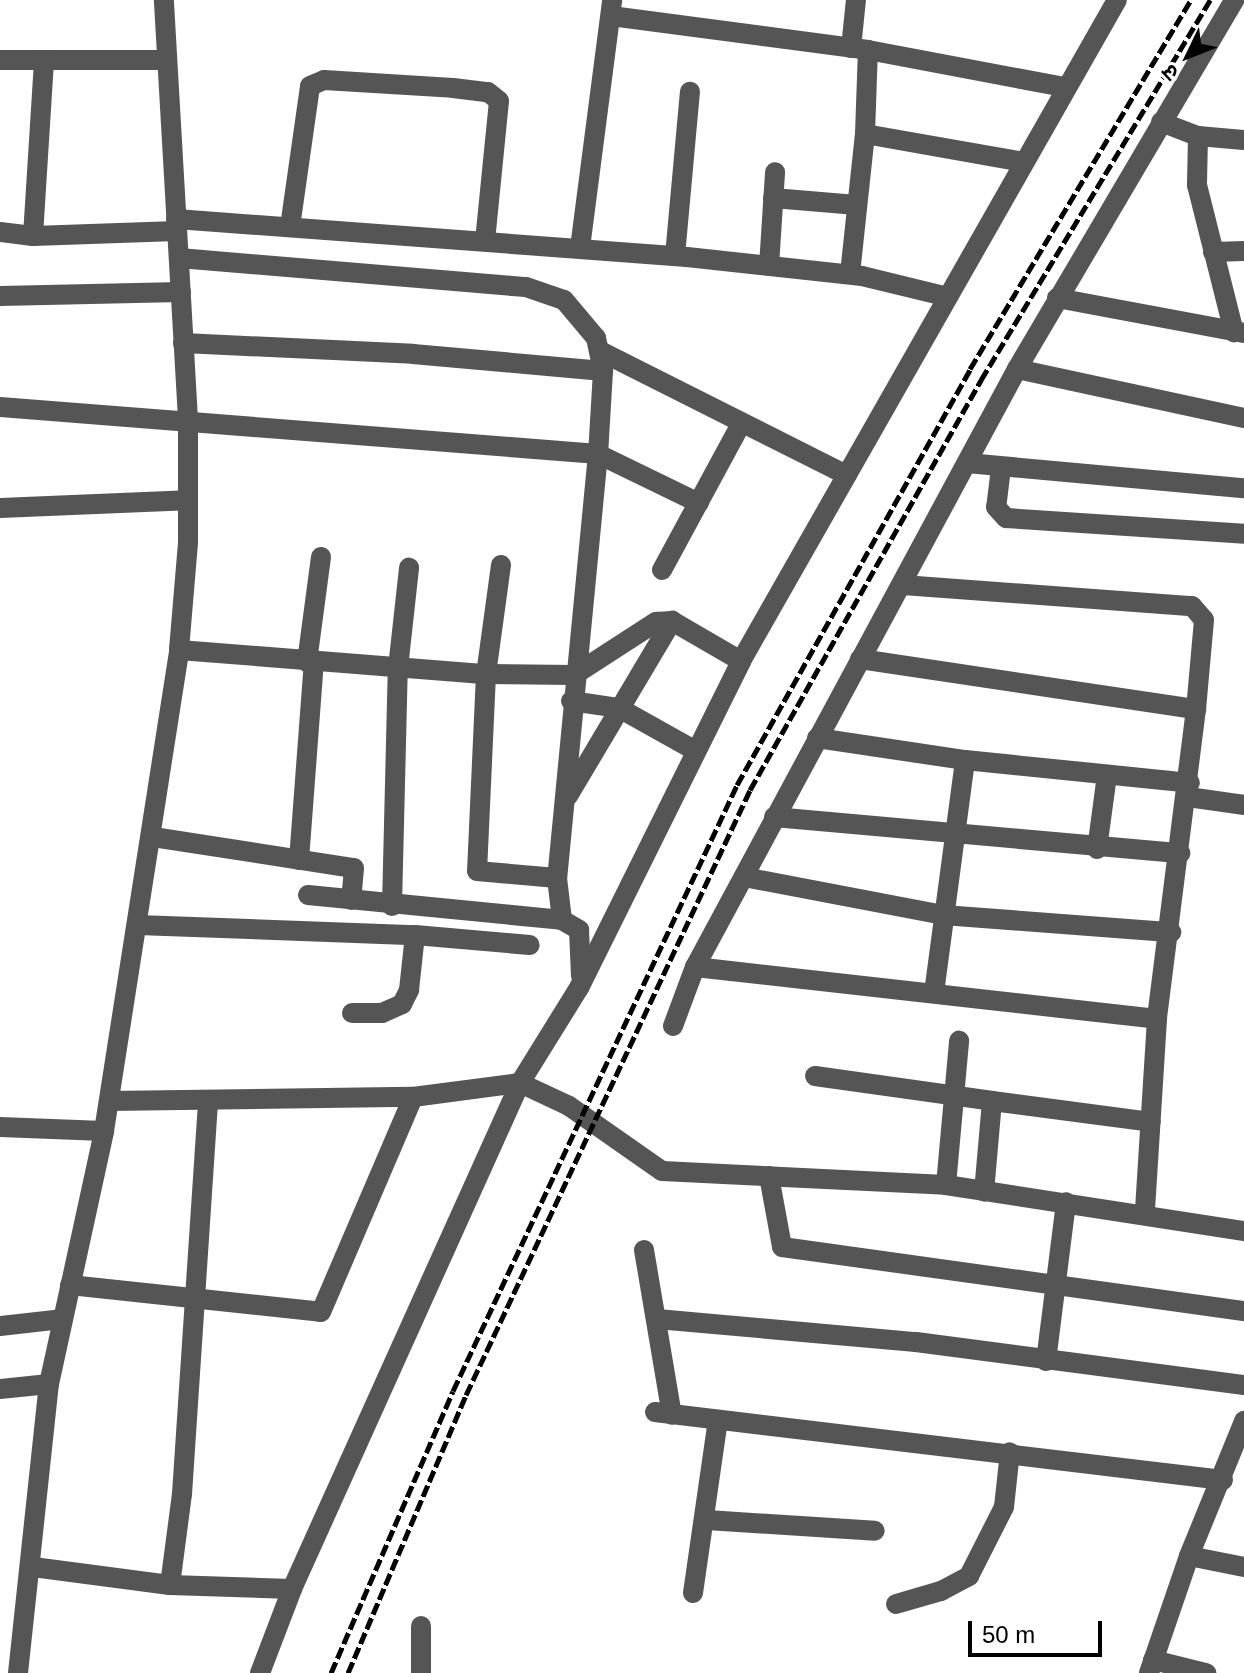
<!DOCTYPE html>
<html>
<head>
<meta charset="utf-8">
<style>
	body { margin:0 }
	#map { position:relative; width:1244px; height:1673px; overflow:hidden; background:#fff; font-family:Helvetica,"Noto Sans Devanagari",sans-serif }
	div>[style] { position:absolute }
	.minor>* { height:20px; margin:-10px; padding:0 10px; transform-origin:10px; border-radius:10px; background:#555 }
	.rail>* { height:5px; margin-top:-2.5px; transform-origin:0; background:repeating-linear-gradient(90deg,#000 0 12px,transparent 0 16px) }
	span { translate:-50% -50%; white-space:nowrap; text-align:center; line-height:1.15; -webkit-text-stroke:8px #fff; paint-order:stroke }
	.north { position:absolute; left:1148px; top:16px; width:80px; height:80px; -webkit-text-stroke:6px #fff; paint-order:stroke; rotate:227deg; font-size:22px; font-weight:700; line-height:32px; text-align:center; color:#000 }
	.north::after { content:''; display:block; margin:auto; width:28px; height:36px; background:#000; clip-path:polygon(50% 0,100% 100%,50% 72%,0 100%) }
	.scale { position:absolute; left:968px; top:1621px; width:134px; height:36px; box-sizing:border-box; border:4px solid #000; border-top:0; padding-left:10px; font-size:24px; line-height:28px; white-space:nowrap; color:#000; -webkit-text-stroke:6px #fff; paint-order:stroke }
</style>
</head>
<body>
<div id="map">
	<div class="minor">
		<i style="left:611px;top:16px;width:259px;rotate:7.5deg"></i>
		<i style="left:868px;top:50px;width:199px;rotate:10.7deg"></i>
		<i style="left:851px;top:48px;width:48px;rotate:-84.1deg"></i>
		<i style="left:0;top:60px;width:167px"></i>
		<i style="left:1161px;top:122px;width:40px;rotate:21deg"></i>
		<i style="left:1198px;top:136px;width:46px;rotate:5deg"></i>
		<i style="left:865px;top:134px;width:161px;rotate:10deg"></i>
		<i style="left:1198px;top:136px;width:49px;rotate:91.2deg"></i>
		<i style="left:1197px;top:185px;width:152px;rotate:75.9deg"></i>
		<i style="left:773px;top:198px;width:84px;rotate:4.8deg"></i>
		<i style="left:176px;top:219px;width:512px;rotate:4.25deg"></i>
		<i style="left:687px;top:257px;width:176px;rotate:6.2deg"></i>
		<i style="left:862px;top:276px;width:84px;rotate:13.7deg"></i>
		<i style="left:290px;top:227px;width:142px;rotate:-81.9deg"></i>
		<i style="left:310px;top:86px;width:15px;rotate:-23deg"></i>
		<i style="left:324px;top:80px;width:129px;rotate:3.5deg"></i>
		<i style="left:453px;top:88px;width:35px;rotate:7deg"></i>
		<i style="left:488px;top:92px;width:14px;rotate:39deg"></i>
		<i style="left:499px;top:101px;width:141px;rotate:95.7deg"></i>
		<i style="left:0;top:232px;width:33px;rotate:7deg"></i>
		<i style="left:33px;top:236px;width:144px;rotate:-2deg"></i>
		<i style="left:33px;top:236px;width:175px;rotate:-86.4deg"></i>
		<i style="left:580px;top:248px;width:250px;rotate:-82.6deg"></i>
		<i style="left:1213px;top:252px;width:31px;rotate:-2deg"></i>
		<i style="left:675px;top:256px;width:165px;rotate:-84.8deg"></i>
		<i style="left:179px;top:258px;width:348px;rotate:4.8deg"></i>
		<i style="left:526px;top:287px;width:40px;rotate:18.9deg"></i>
		<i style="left:564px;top:300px;width:50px;rotate:49.9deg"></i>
		<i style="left:596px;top:338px;width:34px;rotate:78deg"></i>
		<i style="left:603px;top:371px;width:83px;rotate:93.4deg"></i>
		<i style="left:598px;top:454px;width:426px;rotate:95.5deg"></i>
		<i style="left:557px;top:878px;width:42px;rotate:83.2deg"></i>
		<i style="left:562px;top:920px;width:20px;rotate:30deg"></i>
		<i style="left:579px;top:930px;width:46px;rotate:87.5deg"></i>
		<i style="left:769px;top:266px;width:94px;rotate:-86.3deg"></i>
		<i style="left:850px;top:274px;width:141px;rotate:-83.9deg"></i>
		<i style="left:865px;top:134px;width:84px;rotate:-88deg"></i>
		<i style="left:0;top:296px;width:181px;rotate:-1.3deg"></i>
		<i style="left:1057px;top:298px;width:190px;rotate:10.6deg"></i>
		<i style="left:183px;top:343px;width:230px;rotate:2.7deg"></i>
		<i style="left:413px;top:354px;width:191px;rotate:5.1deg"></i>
		<i style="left:602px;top:352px;width:274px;rotate:26.7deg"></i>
		<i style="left:1017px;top:369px;width:232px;rotate:12.2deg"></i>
		<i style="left:0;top:407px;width:600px;rotate:4.49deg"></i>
		<i style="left:598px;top:454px;width:112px;rotate:25.9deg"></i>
		<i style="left:967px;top:463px;width:278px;rotate:5.2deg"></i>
		<i style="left:1001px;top:468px;width:39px;rotate:97deg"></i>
		<i style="left:996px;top:507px;width:15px;rotate:48deg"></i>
		<i style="left:1006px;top:518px;width:239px;rotate:3.8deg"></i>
		<i style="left:0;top:508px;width:187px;rotate:-2.4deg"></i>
		<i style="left:501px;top:565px;width:110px;rotate:97.8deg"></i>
		<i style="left:486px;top:674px;width:197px;rotate:92.6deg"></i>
		<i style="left:477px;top:871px;width:80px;rotate:5deg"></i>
		<i style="left:662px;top:570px;width:166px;rotate:-61.6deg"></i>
		<i style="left:903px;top:585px;width:290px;rotate:4.2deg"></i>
		<i style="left:1192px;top:606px;width:18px;rotate:49deg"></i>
		<i style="left:1204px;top:620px;width:89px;rotate:95.1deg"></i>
		<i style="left:179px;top:650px;width:308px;rotate:4.5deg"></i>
		<i style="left:486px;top:674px;width:88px;rotate:0.7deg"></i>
		<i style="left:574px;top:675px;width:98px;rotate:-32.9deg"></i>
		<i style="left:656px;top:622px;width:16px;rotate:-4deg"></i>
		<i style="left:672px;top:621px;width:80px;rotate:30.1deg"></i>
		<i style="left:860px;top:659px;width:340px;rotate:8.5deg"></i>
		<i style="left:1196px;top:709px;width:312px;rotate:97.2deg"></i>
		<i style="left:1157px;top:1019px;width:193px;rotate:93.6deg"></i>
		<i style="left:307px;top:662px;width:106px;rotate:-82.4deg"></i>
		<i style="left:571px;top:701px;width:49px;rotate:8.3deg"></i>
		<i style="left:619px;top:708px;width:86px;rotate:29.2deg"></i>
		<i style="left:817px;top:738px;width:150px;rotate:8.5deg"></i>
		<i style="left:965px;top:760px;width:226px;rotate:5.8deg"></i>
		<i style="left:568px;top:796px;width:204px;rotate:-59.3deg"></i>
		<i style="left:1188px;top:797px;width:57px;rotate:8.1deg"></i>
		<i style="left:774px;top:817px;width:408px;rotate:5.1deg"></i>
		<i style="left:153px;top:837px;width:203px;rotate:8.8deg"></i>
		<i style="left:354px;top:868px;width:32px;rotate:95deg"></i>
		<i style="left:1097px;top:849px;width:75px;rotate:-82.3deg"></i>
		<i style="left:299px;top:860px;width:199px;rotate:-85.7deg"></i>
		<i style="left:744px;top:877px;width:203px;rotate:10.8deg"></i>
		<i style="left:943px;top:915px;width:229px;rotate:4.3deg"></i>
		<i style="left:308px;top:895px;width:255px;rotate:5.6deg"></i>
		<i style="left:392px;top:906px;width:238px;rotate:-88.6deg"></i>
		<i style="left:398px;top:668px;width:101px;rotate:-83.7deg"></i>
		<i style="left:138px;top:925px;width:277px;rotate:2.1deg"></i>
		<i style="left:415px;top:935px;width:115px;rotate:5deg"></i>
		<i style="left:695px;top:967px;width:465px;rotate:6.4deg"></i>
		<i style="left:934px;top:993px;width:235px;rotate:-82.4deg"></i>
		<i style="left:352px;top:1013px;width:30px"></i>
		<i style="left:382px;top:1013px;width:22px;rotate:-24deg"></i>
		<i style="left:402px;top:1004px;width:16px;rotate:-63deg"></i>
		<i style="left:409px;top:990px;width:55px;rotate:-83.8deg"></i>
		<i style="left:673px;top:1026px;width:63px;rotate:-69.6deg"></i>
		<i style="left:695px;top:967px;width:679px;rotate:-61.7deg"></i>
		<i style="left:1017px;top:369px;width:428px;rotate:-59.5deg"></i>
		<i style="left:815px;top:1076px;width:179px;rotate:8deg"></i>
		<i style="left:992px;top:1101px;width:91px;rotate:95deg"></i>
		<i style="left:109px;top:1101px;width:304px;rotate:-0.8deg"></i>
		<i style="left:413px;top:1097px;width:108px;rotate:-7.5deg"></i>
		<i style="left:520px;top:1083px;width:54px;rotate:25.1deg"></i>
		<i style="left:569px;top:1106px;width:113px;rotate:35deg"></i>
		<i style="left:662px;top:1171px;width:284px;rotate:2.8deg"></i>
		<i style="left:946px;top:1185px;width:302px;rotate:8.8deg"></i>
		<i style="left:992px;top:1101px;width:160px;rotate:7.5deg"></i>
		<i style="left:0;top:1127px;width:104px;rotate:2.2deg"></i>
		<i style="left:769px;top:1176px;width:72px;rotate:79.6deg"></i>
		<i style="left:782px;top:1247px;width:466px;rotate:7.9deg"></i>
		<i style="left:946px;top:1185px;width:145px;rotate:-84.8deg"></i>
		<i style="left:644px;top:1250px;width:167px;rotate:80.4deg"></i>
		<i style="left:70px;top:1285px;width:252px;rotate:6.1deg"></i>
		<i style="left:321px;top:1312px;width:234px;rotate:-66.8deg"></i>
		<i style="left:657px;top:1319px;width:260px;rotate:5.1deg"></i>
		<i style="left:916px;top:1342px;width:331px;rotate:7.5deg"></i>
		<i style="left:0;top:1326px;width:62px;rotate:-6.4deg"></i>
		<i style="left:1046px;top:1361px;width:160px;rotate:-82.8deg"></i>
		<i style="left:0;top:1389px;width:49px;rotate:-5.8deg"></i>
		<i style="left:655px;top:1412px;width:572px;rotate:6.83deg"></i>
		<i style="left:707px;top:1520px;width:168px;rotate:3.7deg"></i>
		<i style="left:1189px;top:1556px;width:56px;rotate:11.3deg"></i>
		<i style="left:33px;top:1567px;width:138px;rotate:7.5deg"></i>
		<i style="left:170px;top:1585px;width:122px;rotate:1.9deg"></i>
		<i style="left:170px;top:1585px;width:92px;rotate:-82.5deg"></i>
		<i style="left:182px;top:1494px;width:393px;rotate:-86.2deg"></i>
		<i style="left:693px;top:1593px;width:175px;rotate:-81.8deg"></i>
		<i style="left:896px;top:1604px;width:47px;rotate:-16.1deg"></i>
		<i style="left:941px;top:1591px;width:32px;rotate:-28deg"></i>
		<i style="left:969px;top:1576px;width:77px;rotate:-63.1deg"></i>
		<i style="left:1004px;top:1507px;width:55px;rotate:-83.8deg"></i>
		<i style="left:421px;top:1626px;width:47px;rotate:90deg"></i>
		<i style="left:1153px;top:1660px;width:55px;rotate:13.8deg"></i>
		<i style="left:18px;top:1673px;width:291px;rotate:-83.9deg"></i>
		<i style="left:49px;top:1384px;width:259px;rotate:-77.7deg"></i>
		<i style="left:104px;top:1131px;width:487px;rotate:-81.1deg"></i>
		<i style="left:179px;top:650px;width:108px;rotate:-85.2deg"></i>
		<i style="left:188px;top:542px;width:123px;rotate:-90deg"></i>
		<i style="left:188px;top:419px;width:420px;rotate:-93.3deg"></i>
		<i style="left:260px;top:1673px;width:90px;rotate:-69.1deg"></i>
		<i style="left:292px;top:1589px;width:555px;rotate:-65.74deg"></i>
		<i style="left:520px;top:1083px;width:112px;rotate:-58.2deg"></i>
		<i style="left:579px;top:988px;width:365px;rotate:-63.6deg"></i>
		<i style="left:741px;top:661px;width:760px;rotate:-60.37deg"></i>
		<i style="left:1149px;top:1673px;width:124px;rotate:-71.1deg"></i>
		<i style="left:1189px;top:1556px;width:146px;rotate:-67.8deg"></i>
	</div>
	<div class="rail">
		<i style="left:331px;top:1673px;width:307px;rotate:-66.6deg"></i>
		<i style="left:453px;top:1391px;width:669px;rotate:-64.89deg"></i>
		<i style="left:737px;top:785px;width:477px;rotate:-60.7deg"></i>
		<i style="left:970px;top:369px;width:430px;rotate:-59.1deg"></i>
		<i style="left:348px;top:1673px;width:302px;rotate:-67deg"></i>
		<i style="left:466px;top:1395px;width:668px;rotate:-64.85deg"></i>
		<i style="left:750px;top:790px;width:471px;rotate:-60.6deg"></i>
		<i style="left:981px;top:380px;width:444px;rotate:-58.9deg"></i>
	</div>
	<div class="north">उ</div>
	<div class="scale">50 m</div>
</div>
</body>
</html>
